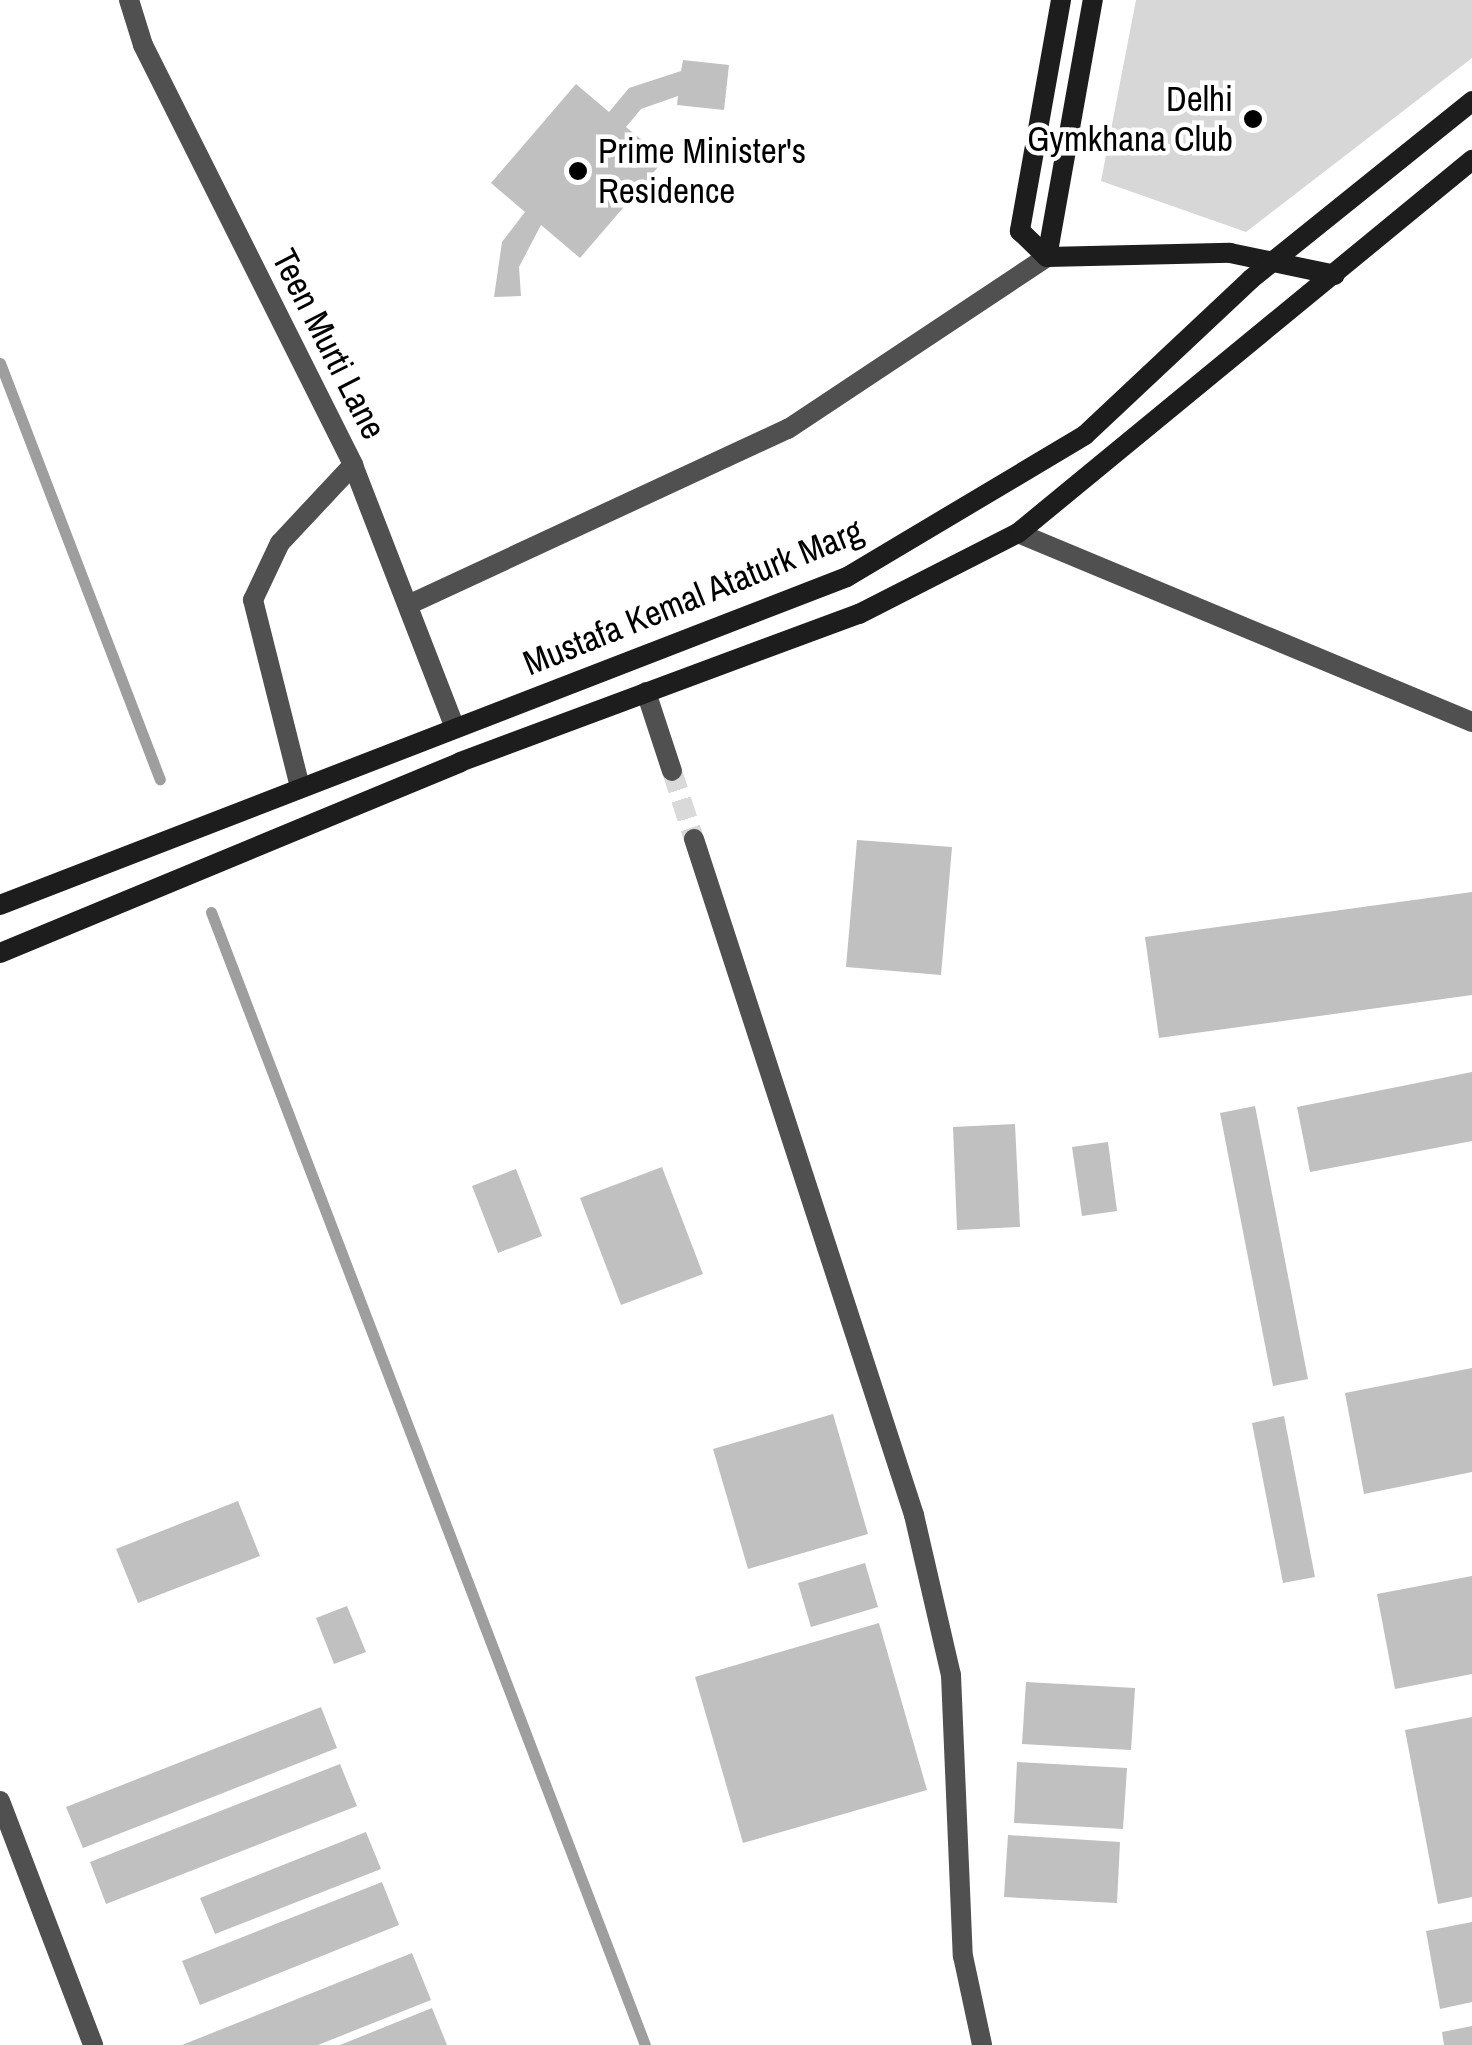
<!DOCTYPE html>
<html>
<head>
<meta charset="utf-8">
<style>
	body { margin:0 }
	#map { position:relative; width:1472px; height:2045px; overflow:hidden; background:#fff; font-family:"Archivo Narrow",sans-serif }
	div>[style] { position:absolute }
	.green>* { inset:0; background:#d7d7d7 }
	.stream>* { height:11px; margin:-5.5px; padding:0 5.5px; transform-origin:5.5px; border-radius:5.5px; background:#9e9e9e }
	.building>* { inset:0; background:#c0c0c0 }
	.minor-tunnel>* { height:20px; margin-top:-10px; transform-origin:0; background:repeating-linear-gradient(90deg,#d9d9d9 0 20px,transparent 0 30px) }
	.service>* { height:20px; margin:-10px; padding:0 10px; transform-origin:10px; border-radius:10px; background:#505050 }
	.minor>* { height:20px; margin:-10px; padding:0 10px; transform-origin:10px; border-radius:10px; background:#505050 }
	.secondary>* { height:20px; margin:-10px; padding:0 10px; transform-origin:10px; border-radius:10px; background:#1d1d1d }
	.dots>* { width:28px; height:28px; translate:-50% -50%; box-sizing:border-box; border:5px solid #fff; border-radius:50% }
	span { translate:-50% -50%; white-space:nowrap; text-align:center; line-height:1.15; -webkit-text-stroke:9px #fff; paint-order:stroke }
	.poi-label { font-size:35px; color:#000 }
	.right { translate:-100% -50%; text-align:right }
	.left { translate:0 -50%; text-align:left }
	.street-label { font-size:35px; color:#000 }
</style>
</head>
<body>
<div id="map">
	<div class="green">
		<i style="clip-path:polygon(1136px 0,1472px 0,1472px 58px,1246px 232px,1101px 181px)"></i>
	</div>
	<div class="stream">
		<i style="left:0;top:363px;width:446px;rotate:69deg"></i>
		<i style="left:211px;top:912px;width:1213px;rotate:69.04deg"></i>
	</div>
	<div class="building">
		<i style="clip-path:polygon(683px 60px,729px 65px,724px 110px,677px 105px,678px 96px,641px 109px,626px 127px,665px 159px,580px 258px,541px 225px,519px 267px,521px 296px,494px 297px,502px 242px,525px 212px,491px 183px,576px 84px,609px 112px,629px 88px,681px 71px)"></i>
		<i style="clip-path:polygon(857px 840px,952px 847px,941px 975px,846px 967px)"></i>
		<i style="clip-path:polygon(1472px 892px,1472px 995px,1159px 1038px,1145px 937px)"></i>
		<i style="clip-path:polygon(1472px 1072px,1472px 1141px,1310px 1172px,1297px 1107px)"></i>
		<i style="clip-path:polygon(1255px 1106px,1308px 1379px,1273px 1386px,1220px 1113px)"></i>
		<i style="clip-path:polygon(1015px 1124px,1020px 1227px,957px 1230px,953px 1127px)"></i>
		<i style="clip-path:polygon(1108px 1142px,1117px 1211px,1082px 1216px,1072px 1147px)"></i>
		<i style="clip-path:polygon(662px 1167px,703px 1274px,621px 1305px,580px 1198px)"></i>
		<i style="clip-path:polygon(516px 1169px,542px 1236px,498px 1253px,472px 1186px)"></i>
		<i style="clip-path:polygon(1472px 1368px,1472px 1472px,1364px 1494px,1345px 1393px)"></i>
		<i style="clip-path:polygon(833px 1414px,868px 1534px,748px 1569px,713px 1449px)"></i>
		<i style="clip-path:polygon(1284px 1416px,1315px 1577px,1283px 1583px,1252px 1423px)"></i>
		<i style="clip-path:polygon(238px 1501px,260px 1556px,138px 1603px,116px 1549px)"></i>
		<i style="clip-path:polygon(865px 1563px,878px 1607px,811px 1627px,798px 1583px)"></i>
		<i style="clip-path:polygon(1472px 1576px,1472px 1674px,1395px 1689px,1377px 1594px)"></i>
		<i style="clip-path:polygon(347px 1606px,366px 1652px,334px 1664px,316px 1618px)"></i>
		<i style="clip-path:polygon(879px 1623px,927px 1790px,743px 1843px,695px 1677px)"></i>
		<i style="clip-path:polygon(1026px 1682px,1135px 1688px,1131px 1750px,1022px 1744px)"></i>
		<i style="clip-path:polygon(321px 1707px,337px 1748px,83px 1848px,66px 1807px)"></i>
		<i style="clip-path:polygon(1472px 1717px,1472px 1897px,1438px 1904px,1405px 1730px)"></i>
		<i style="clip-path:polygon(1017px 1762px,1127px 1768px,1123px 1829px,1014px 1823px)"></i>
		<i style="clip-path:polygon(340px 1764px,357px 1806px,106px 1904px,90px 1862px)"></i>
		<i style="clip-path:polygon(366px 1832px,381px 1869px,215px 1934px,200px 1898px)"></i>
		<i style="clip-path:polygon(1008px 1835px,1120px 1842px,1117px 1903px,1004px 1897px)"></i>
		<i style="clip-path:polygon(382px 1882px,399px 1925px,200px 2005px,182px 1961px)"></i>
		<i style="clip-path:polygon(1472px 1922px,1472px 2002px,1440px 2009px,1426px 1931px)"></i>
		<i style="clip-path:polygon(412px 1953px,431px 2000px,318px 2045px,182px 2045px)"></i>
		<i style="clip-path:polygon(432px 2008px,447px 2045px,340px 2045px)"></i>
		<i style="clip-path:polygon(1472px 2026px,1472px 2045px,1444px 2045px,1442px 2032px)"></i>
	</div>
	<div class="minor-tunnel">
		<i style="left:672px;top:771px;width:71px;rotate:72.1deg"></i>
	</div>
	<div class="service">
		<i style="left:1018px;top:533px;width:492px;rotate:22.6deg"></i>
		<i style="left:0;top:1801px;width:261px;rotate:69.1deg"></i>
	</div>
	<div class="minor">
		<i style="left:129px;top:0;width:47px;rotate:72.7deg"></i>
		<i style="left:143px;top:45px;width:470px;rotate:63.4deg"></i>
		<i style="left:353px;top:465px;width:280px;rotate:68.8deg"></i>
		<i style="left:408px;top:605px;width:419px;rotate:-24.9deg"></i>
		<i style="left:788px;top:429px;width:311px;rotate:-33.6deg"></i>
		<i style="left:646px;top:692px;width:83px;rotate:71.8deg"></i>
		<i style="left:300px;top:787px;width:193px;rotate:-104.1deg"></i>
		<i style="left:253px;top:600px;width:63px;rotate:-64.7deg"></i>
		<i style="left:280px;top:543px;width:107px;rotate:-46.9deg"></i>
		<i style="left:694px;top:839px;width:711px;rotate:71.97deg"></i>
		<i style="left:914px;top:1515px;width:164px;rotate:77deg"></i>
		<i style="left:951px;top:1675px;width:281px;rotate:87.6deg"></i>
		<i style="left:963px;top:1956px;width:91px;rotate:77.9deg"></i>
	</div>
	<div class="secondary">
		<i style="left:1061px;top:0;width:235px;rotate:100.1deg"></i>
		<i style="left:1020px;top:231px;width:37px;rotate:44deg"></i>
		<i style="left:1047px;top:257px;width:183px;rotate:-1.3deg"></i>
		<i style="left:1230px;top:253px;width:107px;rotate:11.8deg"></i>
		<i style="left:1047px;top:257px;width:261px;rotate:-79.9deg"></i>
		<i style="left:0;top:905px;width:908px;rotate:-21.17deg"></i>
		<i style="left:847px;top:577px;width:277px;rotate:-30.8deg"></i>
		<i style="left:1085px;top:435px;width:228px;rotate:-43.2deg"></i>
		<i style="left:1251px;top:279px;width:284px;rotate:-38.8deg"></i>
		<i style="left:0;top:953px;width:498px;rotate:-22.5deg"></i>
		<i style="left:460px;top:762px;width:426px;rotate:-20.4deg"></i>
		<i style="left:859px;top:614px;width:178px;rotate:-27deg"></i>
		<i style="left:1018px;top:533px;width:588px;rotate:-39.41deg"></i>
	</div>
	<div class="dots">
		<i style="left:1253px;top:119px;background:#000"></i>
		<i style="left:578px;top:171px;background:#000"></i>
	</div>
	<div class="poi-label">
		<span class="right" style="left:1233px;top:119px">Delhi<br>Gymkhana Club</span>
		<span class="left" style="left:598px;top:171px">Prime Minister's<br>Residence</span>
	</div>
	<div class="street-label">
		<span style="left:329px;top:344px;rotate:63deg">Teen Murti Lane</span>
		<span style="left:693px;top:597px;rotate:-22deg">Mustafa Kemal Ataturk Marg</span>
	</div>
</div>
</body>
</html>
